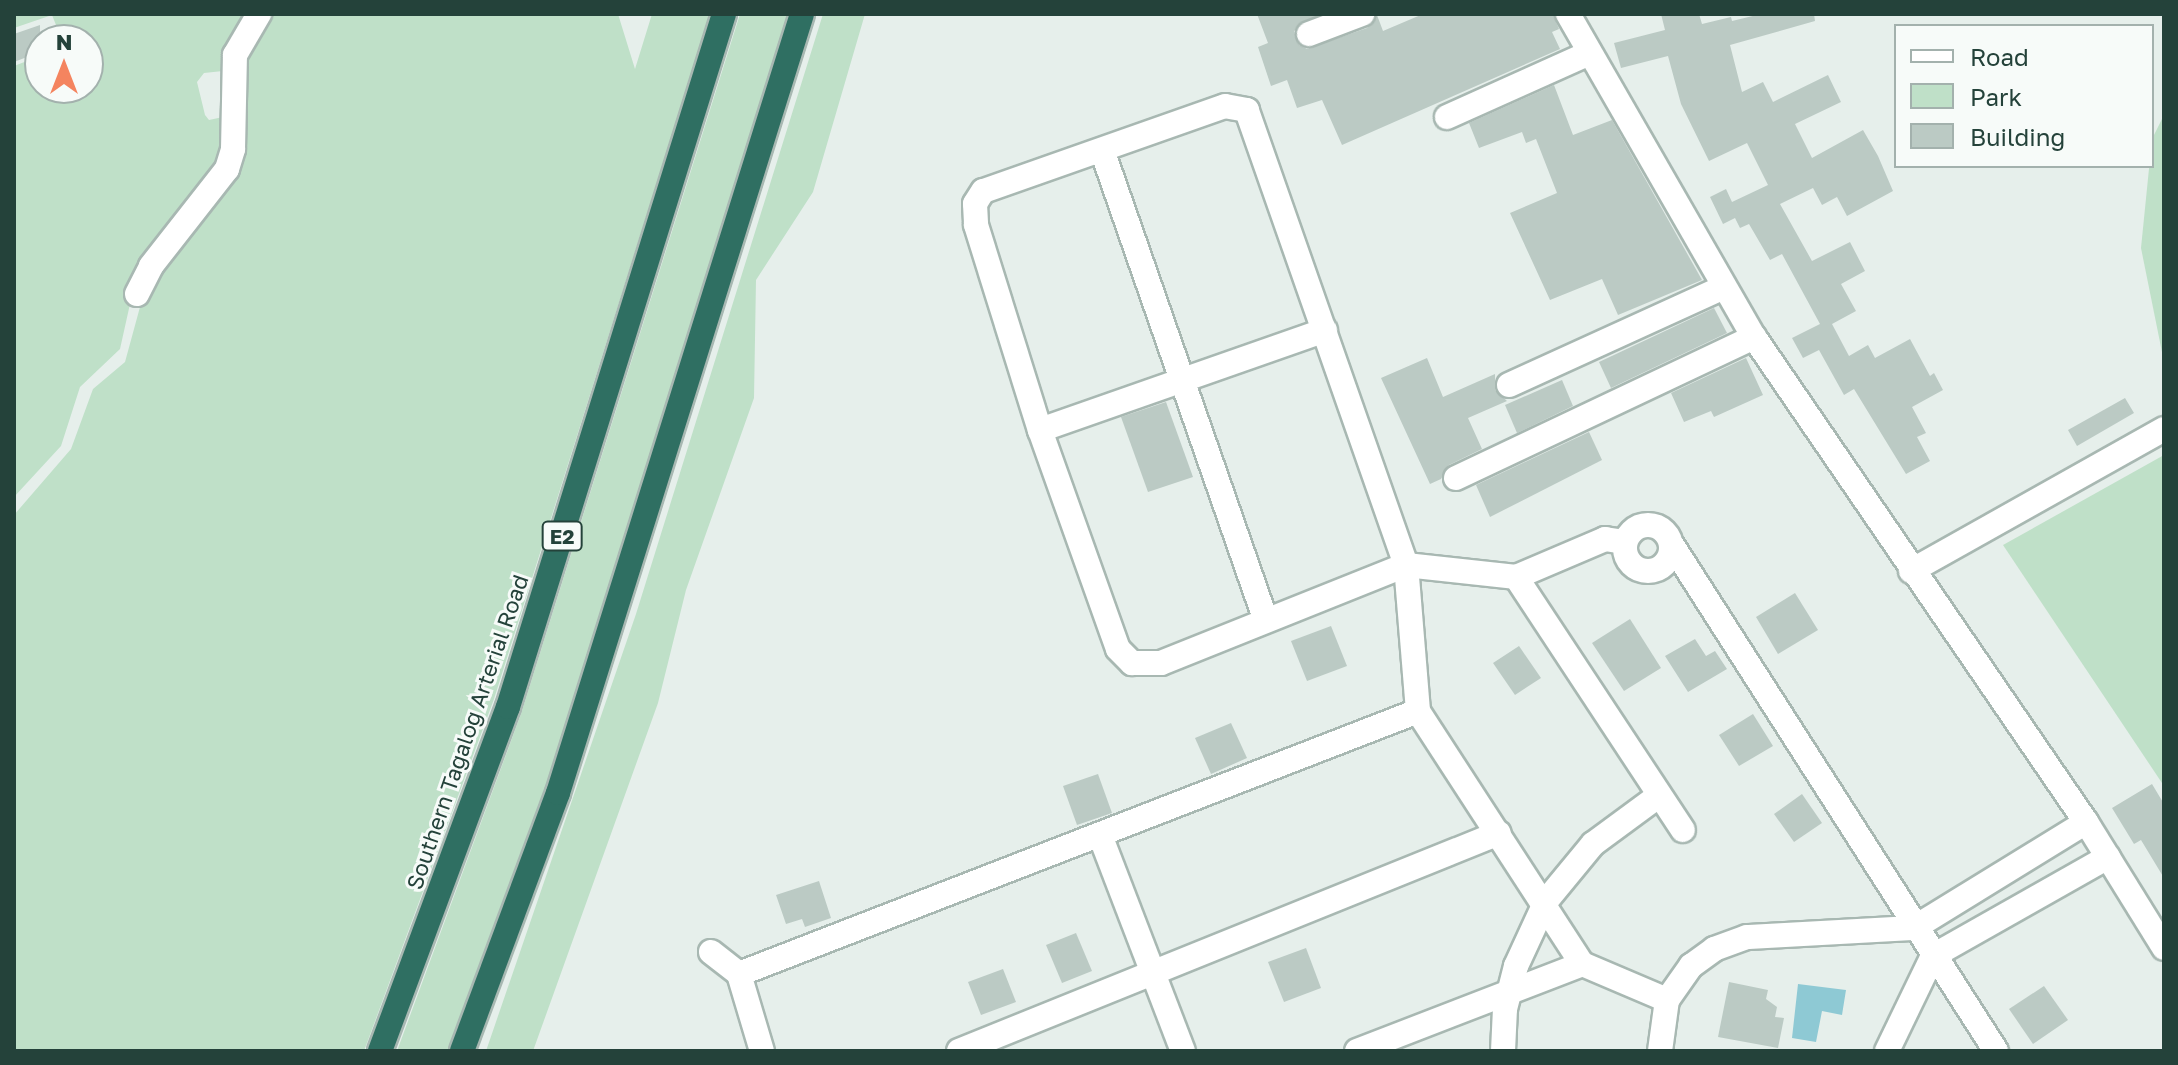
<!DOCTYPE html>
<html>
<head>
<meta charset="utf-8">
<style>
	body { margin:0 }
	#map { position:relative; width:2178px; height:1065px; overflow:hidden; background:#e6efeb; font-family:"Golos Text",sans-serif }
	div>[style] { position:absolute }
	.green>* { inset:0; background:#bfe0c8 }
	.water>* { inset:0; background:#8ec9d4 }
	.building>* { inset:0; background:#bbcac4 }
	.roads { filter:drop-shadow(2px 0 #a8b8b2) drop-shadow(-2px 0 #a8b8b2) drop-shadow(0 2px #a8b8b2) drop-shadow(0 -2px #a8b8b2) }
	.minor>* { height:24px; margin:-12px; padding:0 12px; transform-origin:12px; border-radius:12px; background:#fff }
	.minor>.ring { margin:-12px; padding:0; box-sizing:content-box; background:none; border:24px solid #fff; border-radius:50% }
	.highway>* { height:24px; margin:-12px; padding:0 12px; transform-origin:12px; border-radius:12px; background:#2f6f62 }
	span { translate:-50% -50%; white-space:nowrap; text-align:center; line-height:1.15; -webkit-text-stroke:6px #f7fbf9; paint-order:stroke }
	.shield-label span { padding:2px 6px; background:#f7fbf9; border:2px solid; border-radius:6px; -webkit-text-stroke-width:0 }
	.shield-label { font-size:20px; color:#24423a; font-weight:700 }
	.street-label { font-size:22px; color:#24423a }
	.frame { position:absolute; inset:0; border:16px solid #24423a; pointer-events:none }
	.legend { position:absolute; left:1894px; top:24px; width:260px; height:144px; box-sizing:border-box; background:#f7fbf9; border:2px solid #a3b1ad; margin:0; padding:10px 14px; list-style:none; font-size:24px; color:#24423a }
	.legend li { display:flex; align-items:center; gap:16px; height:40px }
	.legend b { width:40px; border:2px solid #a3b1ad }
	.north { position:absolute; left:24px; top:24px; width:80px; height:80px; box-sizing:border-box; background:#f7fbf9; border:2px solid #a3b1ad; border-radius:50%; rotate:0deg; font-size:22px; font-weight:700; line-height:32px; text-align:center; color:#24423a }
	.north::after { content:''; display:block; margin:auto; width:28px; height:36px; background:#f4845f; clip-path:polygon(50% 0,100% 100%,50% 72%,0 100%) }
</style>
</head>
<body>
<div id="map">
	<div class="green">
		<i style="clip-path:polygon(14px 14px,252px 14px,223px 71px,204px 73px,197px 82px,205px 115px,209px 120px,223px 117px,222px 163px,134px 286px,120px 349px,80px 387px,61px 446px,14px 497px,14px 66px,40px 56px,40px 88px,88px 88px,88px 40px,62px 40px,52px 15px,14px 28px)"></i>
		<i style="clip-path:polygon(265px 14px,618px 14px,635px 69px,652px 14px,710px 14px,494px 699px,364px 1051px,14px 1051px,14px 515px,71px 449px,93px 389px,125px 362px,143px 296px,219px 197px,236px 77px)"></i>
		<i style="clip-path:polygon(740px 14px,789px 14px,548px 783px,450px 1051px,397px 1051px,521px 714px)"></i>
		<i style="clip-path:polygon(823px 14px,865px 14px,813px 192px,756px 280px,754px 398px,686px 590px,658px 703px,533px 1051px,486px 1051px,636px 614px)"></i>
		<i style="clip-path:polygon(2164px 115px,2164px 362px,2141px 248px,2152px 139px)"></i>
		<i style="clip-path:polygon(2164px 455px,2164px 786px,2003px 545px)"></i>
	</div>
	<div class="water">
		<i style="clip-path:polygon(1798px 984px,1846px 990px,1842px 1015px,1822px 1011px,1816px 1042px,1792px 1038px)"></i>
	</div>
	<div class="building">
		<i style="clip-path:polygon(1257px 14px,1320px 14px,1294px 31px,1299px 45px,1307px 49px,1367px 28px,1377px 15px,1383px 31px,1423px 14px,1553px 14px,1559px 29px,1552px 32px,1560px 49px,1342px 145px,1322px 100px,1297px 108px,1287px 80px,1271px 86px,1258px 47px,1268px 43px)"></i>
		<i style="clip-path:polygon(1661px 14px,1699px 14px,1702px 24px,1731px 17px,1732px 21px,1761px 14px,1814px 14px,1815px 21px,1730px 45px,1742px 92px,1763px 82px,1773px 102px,1828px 75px,1841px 102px,1795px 124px,1812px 158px,1863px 130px,1878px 156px,1893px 191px,1847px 216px,1837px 197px,1822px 205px,1813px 188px,1780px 204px,1812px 261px,1850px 242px,1865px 271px,1841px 284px,1856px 311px,1832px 324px,1849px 356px,1868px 345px,1875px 358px,1910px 339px,1930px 376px,1934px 373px,1943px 390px,1912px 407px,1926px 433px,1917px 437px,1930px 461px,1906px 474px,1854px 389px,1844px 395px,1819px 350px,1803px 358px,1792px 338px,1820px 324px,1782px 254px,1770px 260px,1749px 224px,1740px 228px,1735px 218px,1723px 224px,1710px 197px,1726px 189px,1732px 202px,1768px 185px,1747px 143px,1709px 161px,1681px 104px,1668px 56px,1621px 68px,1614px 43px,1665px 30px)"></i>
		<i style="clip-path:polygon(40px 25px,40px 52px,14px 62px,14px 34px)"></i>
		<i style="clip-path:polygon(1554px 85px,1573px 135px,1612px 120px,1702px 280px,1618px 315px,1602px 279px,1550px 300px,1510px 213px,1557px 193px,1536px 139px,1526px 143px,1522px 132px,1479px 148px,1469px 123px)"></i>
		<i style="clip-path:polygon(1714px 308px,1727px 333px,1611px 388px,1599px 362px)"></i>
		<i style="clip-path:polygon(1427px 358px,1443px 397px,1495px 374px,1495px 390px,1507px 401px,1468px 418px,1482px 449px,1449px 465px,1441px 479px,1430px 484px,1381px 378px)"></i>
		<i style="clip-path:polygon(1746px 358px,1763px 395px,1714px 417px,1711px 411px,1684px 422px,1671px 393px)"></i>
		<i style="clip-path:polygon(1562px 380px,1573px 406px,1517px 433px,1505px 405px)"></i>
		<i style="clip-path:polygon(2125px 398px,2134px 413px,2077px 446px,2068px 430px)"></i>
		<i style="clip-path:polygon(1166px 402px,1193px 477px,1148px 492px,1121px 417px)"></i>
		<i style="clip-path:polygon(1589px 432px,1602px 460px,1490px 517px,1476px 485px)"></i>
		<i style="clip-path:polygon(1795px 593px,1818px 630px,1778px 654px,1756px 617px)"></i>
		<i style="clip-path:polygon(1630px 619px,1661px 668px,1624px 691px,1592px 643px)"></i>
		<i style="clip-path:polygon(1331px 626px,1347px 666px,1307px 681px,1291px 641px)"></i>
		<i style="clip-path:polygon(1695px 639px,1706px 656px,1715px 651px,1727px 669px,1688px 692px,1665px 656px)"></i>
		<i style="clip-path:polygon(1519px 646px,1541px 678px,1515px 695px,1493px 663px)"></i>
		<i style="clip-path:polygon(1753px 714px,1773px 746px,1739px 766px,1719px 735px)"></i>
		<i style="clip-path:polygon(1231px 723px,1247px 758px,1211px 774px,1195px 738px)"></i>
		<i style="clip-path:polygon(1098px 774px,1112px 813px,1077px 825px,1063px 786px)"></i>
		<i style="clip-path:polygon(2152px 784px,2164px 804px,2164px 878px,2141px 840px,2134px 844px,2112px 808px)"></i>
		<i style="clip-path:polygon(1802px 794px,1822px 823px,1794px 842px,1774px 814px)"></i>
		<i style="clip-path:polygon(819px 881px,831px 918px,805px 927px,802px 919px,786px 924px,776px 895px)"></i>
		<i style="clip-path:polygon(1076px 933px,1092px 971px,1062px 983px,1046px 945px)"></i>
		<i style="clip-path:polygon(1306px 948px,1321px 988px,1284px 1002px,1268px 962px)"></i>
		<i style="clip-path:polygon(1003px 969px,1016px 1002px,981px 1015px,968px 982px)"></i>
		<i style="clip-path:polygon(1729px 982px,1768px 990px,1766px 999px,1777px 1007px,1775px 1017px,1784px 1018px,1778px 1048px,1718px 1037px)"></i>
		<i style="clip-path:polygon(2044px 986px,2068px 1020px,2033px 1044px,2009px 1009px)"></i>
	</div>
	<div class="roads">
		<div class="minor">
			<i style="left:1568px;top:14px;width:373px;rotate:60.1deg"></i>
			<i style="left:1754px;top:337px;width:588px;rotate:55.61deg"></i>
			<i style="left:2086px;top:822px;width:148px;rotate:58.2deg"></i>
			<i style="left:1309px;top:34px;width:57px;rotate:-20.7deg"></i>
			<i style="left:1447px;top:117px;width:154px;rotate:-24.2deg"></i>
			<i style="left:1102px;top:150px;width:495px;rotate:70.8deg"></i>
			<i style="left:137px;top:294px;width:31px;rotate:-63deg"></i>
			<i style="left:151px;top:266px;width:123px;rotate:-51.9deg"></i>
			<i style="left:227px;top:169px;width:21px;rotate:-73deg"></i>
			<i style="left:233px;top:149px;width:94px;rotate:-88.8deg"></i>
			<i style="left:235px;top:55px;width:48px;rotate:-59.7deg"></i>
			<i style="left:1509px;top:385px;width:236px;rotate:-24.5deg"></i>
			<i style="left:1040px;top:430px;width:302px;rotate:-19.3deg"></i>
			<i style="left:1456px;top:478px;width:330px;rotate:-25.3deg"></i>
			<i class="ring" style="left:1625px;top:525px;width:22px;height:22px"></i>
			<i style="left:1672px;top:545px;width:601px;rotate:57.37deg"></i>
			<i style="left:1911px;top:571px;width:290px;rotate:-29.3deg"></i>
			<i style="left:1516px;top:577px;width:97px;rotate:-23.1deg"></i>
			<i style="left:1605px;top:539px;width:20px;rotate:9deg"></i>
			<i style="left:1100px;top:835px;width:231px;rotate:69deg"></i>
			<i style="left:711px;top:952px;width:36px;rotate:38deg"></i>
			<i style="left:739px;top:974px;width:80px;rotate:73.4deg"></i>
			<i style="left:739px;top:974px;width:728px;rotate:-21.17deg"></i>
			<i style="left:1667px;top:1000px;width:92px;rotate:-157deg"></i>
			<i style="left:1582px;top:964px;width:302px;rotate:-123deg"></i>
			<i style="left:1418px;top:711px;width:146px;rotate:-94.7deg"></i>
			<i style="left:1406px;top:565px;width:482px;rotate:-109.3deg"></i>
			<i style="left:1247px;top:110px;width:22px;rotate:-170deg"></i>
			<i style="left:1225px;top:106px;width:256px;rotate:160.6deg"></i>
			<i style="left:983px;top:191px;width:15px;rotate:122deg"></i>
			<i style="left:975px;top:204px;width:21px;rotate:87deg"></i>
			<i style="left:976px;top:225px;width:215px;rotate:72.7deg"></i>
			<i style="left:1040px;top:430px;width:232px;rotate:70.4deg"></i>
			<i style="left:1118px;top:649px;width:20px;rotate:45deg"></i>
			<i style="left:1132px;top:663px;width:29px"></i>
			<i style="left:1161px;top:663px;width:264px;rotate:-21.8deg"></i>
			<i style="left:1406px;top:565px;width:111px;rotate:6.2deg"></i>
			<i style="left:1516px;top:577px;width:303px;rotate:56.6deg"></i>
			<i style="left:959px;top:1051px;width:582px;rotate:-21.98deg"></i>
			<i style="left:1357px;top:1051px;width:241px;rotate:-21.1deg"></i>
			<i style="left:1503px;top:1051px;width:42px;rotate:-87.3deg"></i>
			<i style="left:1505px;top:1009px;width:44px;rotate:-75.7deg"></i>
			<i style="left:1516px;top:966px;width:72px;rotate:-65.2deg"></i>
			<i style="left:1546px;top:901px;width:74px;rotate:-50.5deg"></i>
			<i style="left:1593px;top:844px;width:81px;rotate:-36.4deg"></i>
			<i style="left:1660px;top:1051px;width:51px;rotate:-82.2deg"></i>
			<i style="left:1667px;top:1000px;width:42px;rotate:-54.8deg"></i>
			<i style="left:1691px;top:966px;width:29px;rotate:-36deg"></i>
			<i style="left:1714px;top:949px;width:35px;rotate:-20deg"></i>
			<i style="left:1747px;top:937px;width:167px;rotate:-3.1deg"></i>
			<i style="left:1914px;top:928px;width:202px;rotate:-31.6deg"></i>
			<i style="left:1887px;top:1051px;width:106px;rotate:-64.2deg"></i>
			<i style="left:1933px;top:956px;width:201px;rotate:-29.5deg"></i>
		</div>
		<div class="highway">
			<i style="left:380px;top:1051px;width:367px;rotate:-69.6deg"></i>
			<i style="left:508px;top:707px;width:726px;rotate:-72.69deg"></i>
			<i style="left:462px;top:1051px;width:275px;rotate:-69.6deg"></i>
			<i style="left:558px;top:793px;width:816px;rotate:-72.61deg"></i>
		</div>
	</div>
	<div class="shield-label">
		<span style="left:562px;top:536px">E2</span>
	</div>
	<div class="street-label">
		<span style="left:467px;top:732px;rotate:-71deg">Southern Tagalog Arterial Road</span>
	</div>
	<div class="frame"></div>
	<ul class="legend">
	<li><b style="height:10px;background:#fff"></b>Road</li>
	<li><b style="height:22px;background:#bfe0c8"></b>Park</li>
	<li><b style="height:22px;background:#bbcac4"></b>Building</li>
	</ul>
	<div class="north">N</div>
</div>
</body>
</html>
